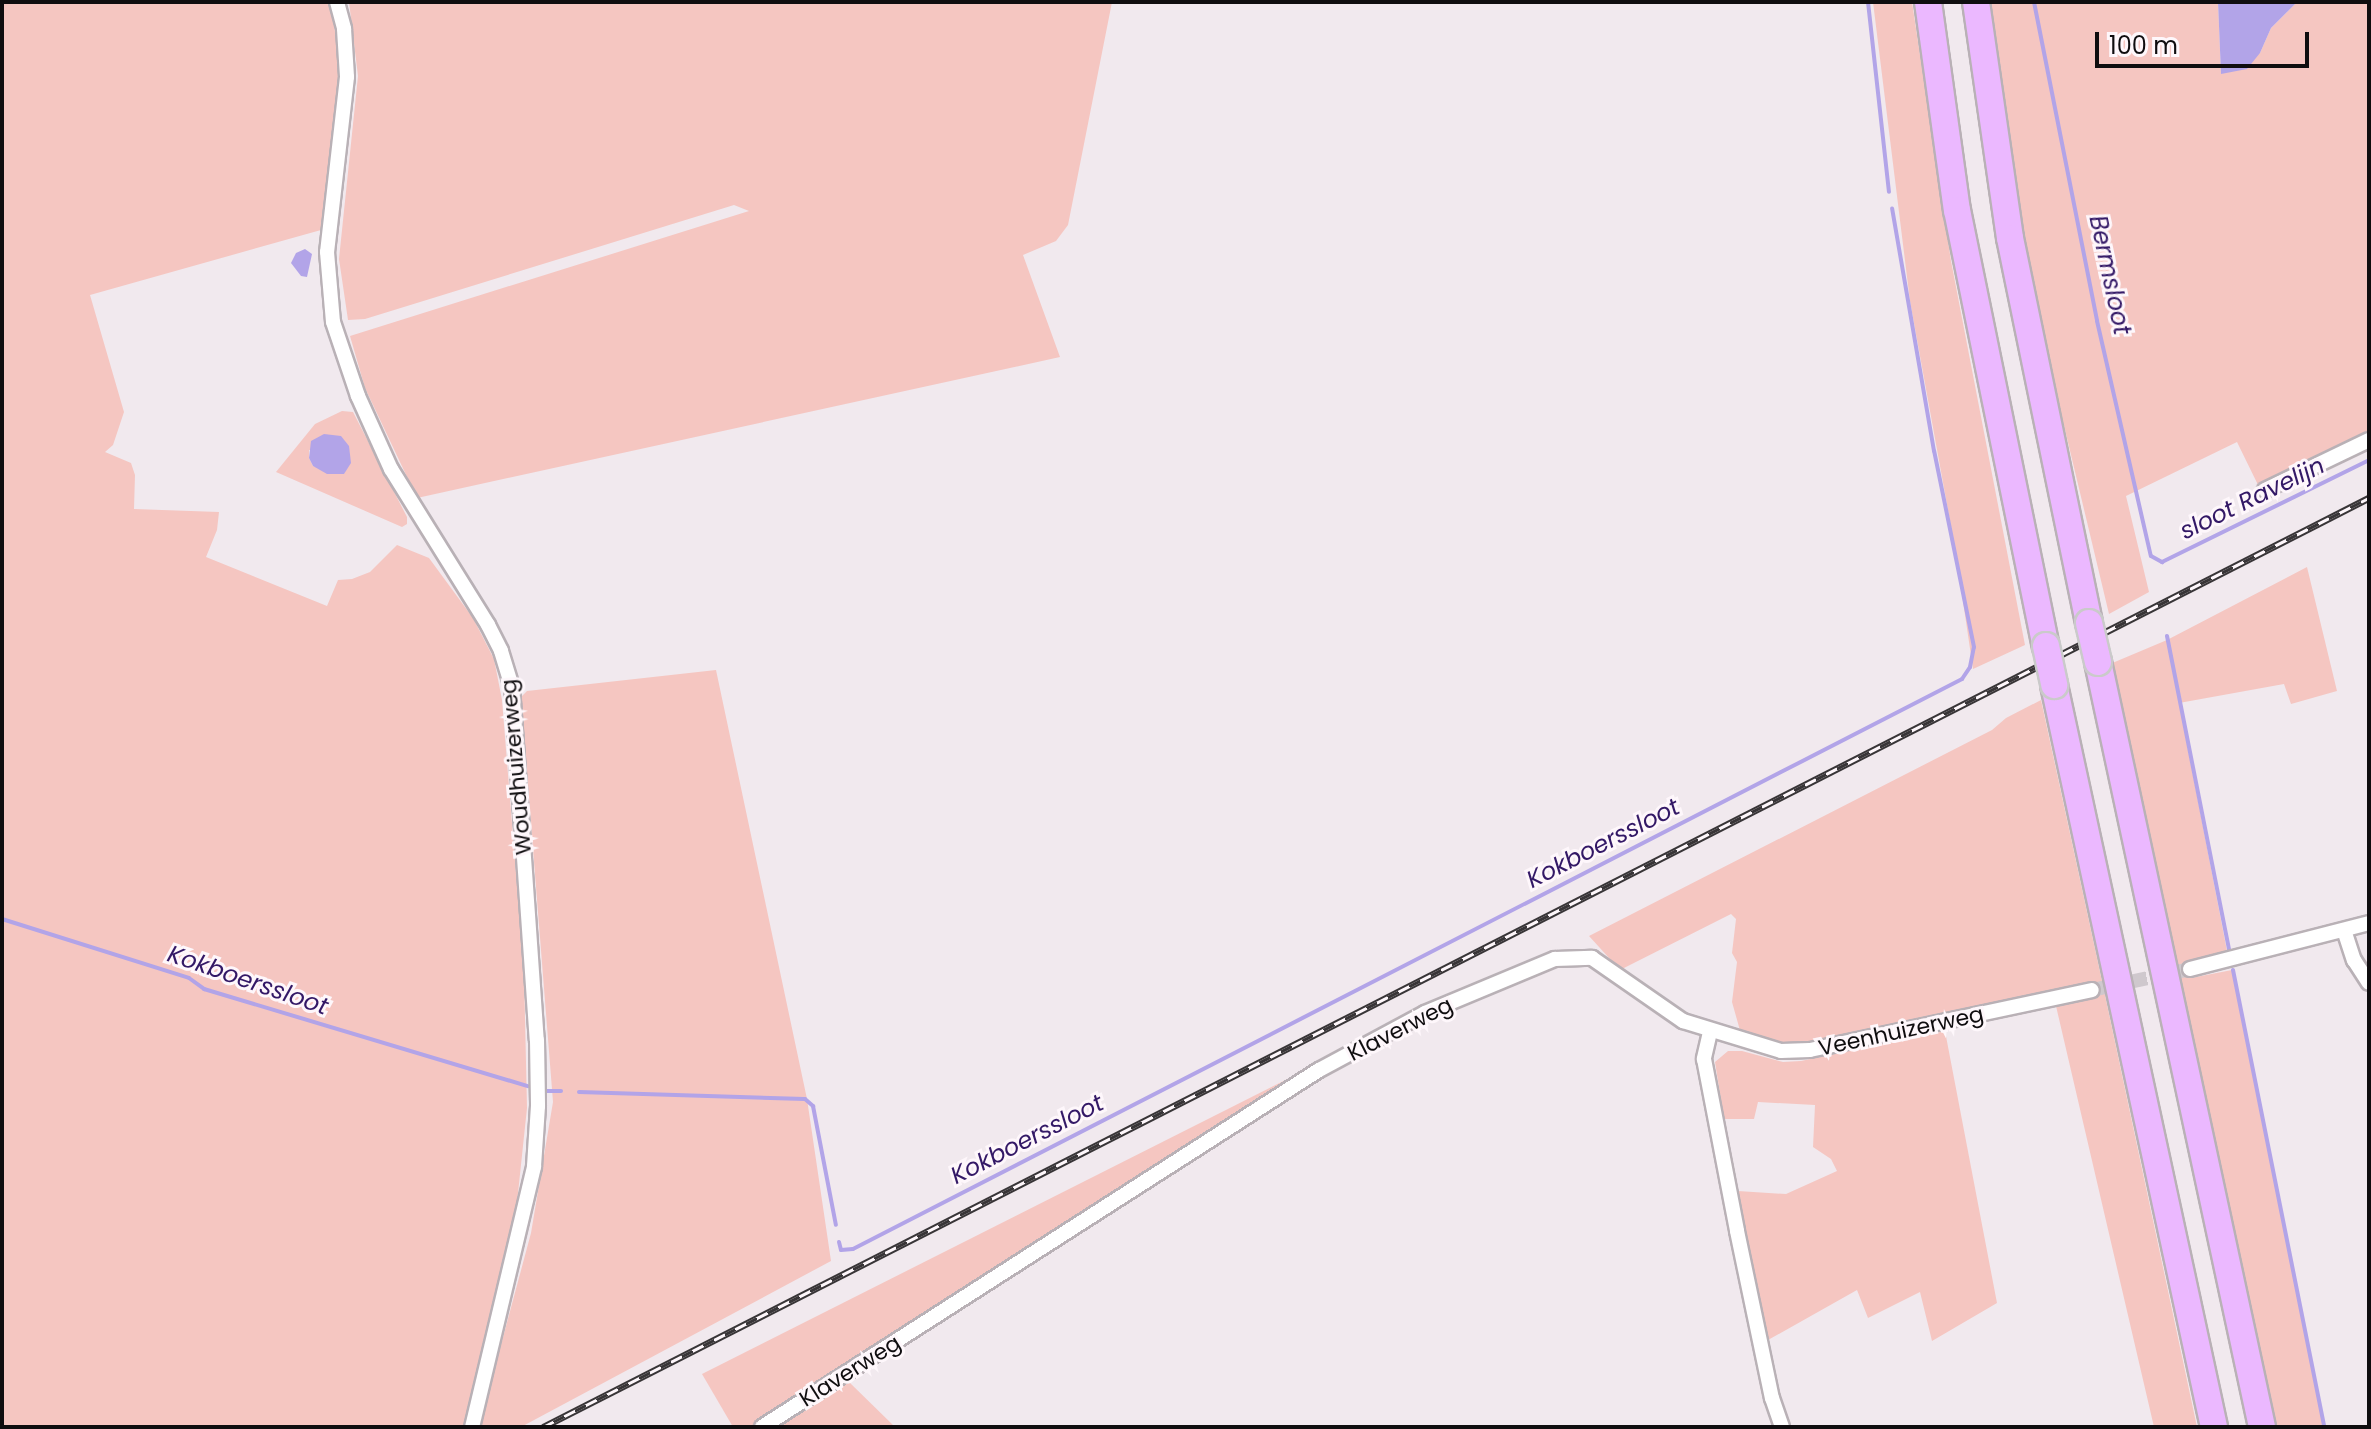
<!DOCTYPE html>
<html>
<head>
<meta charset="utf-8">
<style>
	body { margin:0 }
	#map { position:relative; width:2371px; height:1429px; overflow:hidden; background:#f1e9ee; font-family:Poppins,sans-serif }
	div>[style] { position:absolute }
	.green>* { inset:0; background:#f5c6c1 }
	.water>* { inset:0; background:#b2a4e8 }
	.stream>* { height:4px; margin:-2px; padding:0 2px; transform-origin:2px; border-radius:2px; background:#b2a4e8 }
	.minor-tunnel>* { height:14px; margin-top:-7px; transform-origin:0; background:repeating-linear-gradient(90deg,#cfc8cd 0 14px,transparent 0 21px) }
	.roads { filter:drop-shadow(2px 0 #b9b1b6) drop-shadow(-2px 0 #b9b1b6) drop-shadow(0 2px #b9b1b6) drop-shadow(0 -2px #b9b1b6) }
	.minor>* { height:14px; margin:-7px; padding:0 7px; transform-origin:7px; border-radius:7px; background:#fff }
	.motorway>* { height:26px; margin:-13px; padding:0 13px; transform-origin:13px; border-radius:13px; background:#ebb8ff }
	.rail>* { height:7px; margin-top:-3.5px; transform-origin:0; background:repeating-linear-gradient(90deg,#fef7fb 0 12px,#383537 0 24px); box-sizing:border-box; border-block:2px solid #383537 }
	.bridges { filter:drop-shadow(2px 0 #cacaca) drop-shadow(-2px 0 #cacaca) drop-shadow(0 2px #cacaca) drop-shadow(0 -2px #cacaca) }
	.motorway-bridge>* { height:26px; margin:-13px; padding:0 13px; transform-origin:13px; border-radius:13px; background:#ebb8ff }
	span { translate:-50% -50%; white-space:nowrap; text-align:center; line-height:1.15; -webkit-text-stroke:6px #fef7fb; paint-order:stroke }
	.street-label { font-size:22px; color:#0f0d0f }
	.water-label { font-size:24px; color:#331866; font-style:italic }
	.frame { position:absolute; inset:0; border:4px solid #0f0d0f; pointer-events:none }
	.scale { position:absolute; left:2095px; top:32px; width:214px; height:36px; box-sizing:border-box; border:4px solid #0f0d0f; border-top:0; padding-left:10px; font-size:24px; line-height:28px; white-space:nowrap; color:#0f0d0f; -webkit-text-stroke:6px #fef7fb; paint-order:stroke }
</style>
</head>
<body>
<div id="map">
	<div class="green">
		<i style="clip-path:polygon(2px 2px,328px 2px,332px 12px,339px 58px,337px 121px,321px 230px,90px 295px,124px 412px,113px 445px,105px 452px,131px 463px,135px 475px,134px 509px,219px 512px,217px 530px,206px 557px,327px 606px,338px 580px,352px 579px,370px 572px,397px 545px,429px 558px,473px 618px,494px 659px,502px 700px,524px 972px,527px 1108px,516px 1212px,465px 1427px,2px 1427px)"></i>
		<i style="clip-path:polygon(349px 2px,1112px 2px,1068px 225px,1056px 241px,1023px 255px,1060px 357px,417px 498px,365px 388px,350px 336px,749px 211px,734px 205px,365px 319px,348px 320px,339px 259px,358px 76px)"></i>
		<i style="clip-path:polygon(1873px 2px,1912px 2px,1951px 261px,2025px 645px,1973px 669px,1956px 554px,1910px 301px)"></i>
		<i style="clip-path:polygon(1991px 2px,2218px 2px,2221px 74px,2260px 53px,2271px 28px,2297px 2px,2369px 2px,2369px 433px,2260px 489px,2237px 442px,2126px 496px,2149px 592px,2109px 614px,2050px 367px,2025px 238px)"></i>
		<i style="clip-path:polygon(evenodd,342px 411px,353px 412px,407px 517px,407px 524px,402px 527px,276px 472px,315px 424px,342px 411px,349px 446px,344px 474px,313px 466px,309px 458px,309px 450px,349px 446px)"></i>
		<i style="clip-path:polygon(2307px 567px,2337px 691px,2291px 704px,2284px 684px,2179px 703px,2228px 956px,2189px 962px,2191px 978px,2232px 970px,2324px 1427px,2274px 1427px,2110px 664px,2167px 640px)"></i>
		<i style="clip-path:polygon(716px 670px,807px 1099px,831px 1261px,521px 1427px,479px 1427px,531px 1233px,553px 1102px,521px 697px,527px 691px)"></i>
		<i style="clip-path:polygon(2041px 700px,2102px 981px,2197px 1427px,2154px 1427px,2056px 1006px,2094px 997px,2092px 983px,1790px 1047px,1741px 1034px,1732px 1002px,1737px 962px,1732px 953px,1736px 919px,1731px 914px,1620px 970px,1589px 936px,1992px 730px,2006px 718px)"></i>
		<i style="clip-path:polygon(1945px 1031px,1997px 1303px,1932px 1341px,1920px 1292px,1868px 1318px,1857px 1290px,1768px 1340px,1738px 1191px,1786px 1194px,1837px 1171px,1831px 1159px,1813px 1147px,1815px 1105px,1758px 1102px,1754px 1119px,1724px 1119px,1715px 1062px,1728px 1051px,1742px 1051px,1783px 1062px,1801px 1061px)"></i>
		<i style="clip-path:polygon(1321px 1062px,753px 1427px,733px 1427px,702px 1374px)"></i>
		<i style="clip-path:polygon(847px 1380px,895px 1427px,775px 1427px)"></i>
	</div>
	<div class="water">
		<i style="clip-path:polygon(2218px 2px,2297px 2px,2271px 28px,2260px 53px,2247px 69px,2221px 74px)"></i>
		<i style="clip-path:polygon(305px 249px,312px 254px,307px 277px,301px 276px,291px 263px,296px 253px)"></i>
		<i style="clip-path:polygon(324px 434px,341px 436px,349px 446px,351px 463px,344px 474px,327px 474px,313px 466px,309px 458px,311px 441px)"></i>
	</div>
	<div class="stream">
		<i style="left:1868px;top:2px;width:191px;rotate:83.7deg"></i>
		<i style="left:2034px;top:2px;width:325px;rotate:78.8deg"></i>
		<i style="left:2097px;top:321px;width:241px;rotate:77.1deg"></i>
		<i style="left:2151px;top:556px;width:13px;rotate:29deg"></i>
		<i style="left:2162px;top:562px;width:231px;rotate:-26.2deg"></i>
		<i style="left:2167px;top:636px;width:323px;rotate:78.8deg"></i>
		<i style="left:2px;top:919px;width:196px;rotate:17.5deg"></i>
		<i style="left:189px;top:978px;width:19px;rotate:36deg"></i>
		<i style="left:204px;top:989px;width:338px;rotate:16.7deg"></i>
		<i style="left:2233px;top:970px;width:466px;rotate:78.7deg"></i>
		<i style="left:547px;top:1091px;width:14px"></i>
		<i style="left:579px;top:1092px;width:226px;rotate:1.8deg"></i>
		<i style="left:805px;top:1099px;width:11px;rotate:41deg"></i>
		<i style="left:813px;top:1106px;width:121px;rotate:79.1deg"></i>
		<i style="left:839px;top:1242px;width:8px;rotate:76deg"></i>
		<i style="left:841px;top:1250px;width:12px;rotate:-5deg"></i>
		<i style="left:853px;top:1249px;width:1247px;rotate:-27.2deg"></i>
		<i style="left:1962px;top:679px;width:14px;rotate:-56deg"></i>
		<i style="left:1970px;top:667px;width:20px;rotate:-79deg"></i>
		<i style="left:1974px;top:647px;width:200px;rotate:-101.5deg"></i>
		<i style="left:1934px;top:451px;width:246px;rotate:-99.8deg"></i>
	</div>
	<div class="minor-tunnel">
		<i style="left:2092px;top:990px;width:100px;rotate:-12.1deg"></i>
	</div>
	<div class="roads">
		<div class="minor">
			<i style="left:337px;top:2px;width:28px;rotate:75deg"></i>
			<i style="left:344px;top:29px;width:48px;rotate:86.4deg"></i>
			<i style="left:347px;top:77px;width:176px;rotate:96.5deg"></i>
			<i style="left:327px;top:252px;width:70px;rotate:85.1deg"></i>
			<i style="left:333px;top:322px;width:78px;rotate:71.3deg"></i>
			<i style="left:358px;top:396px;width:80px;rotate:65.7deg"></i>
			<i style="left:391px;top:469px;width:184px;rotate:58.1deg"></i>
			<i style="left:488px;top:625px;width:29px;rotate:63deg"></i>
			<i style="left:501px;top:651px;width:37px;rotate:73deg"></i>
			<i style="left:512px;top:686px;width:355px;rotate:86deg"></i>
			<i style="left:537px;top:1040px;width:66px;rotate:89.1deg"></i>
			<i style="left:538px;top:1106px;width:61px;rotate:93.8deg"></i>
			<i style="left:534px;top:1167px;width:267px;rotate:103.4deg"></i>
			<i style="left:2265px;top:490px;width:115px;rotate:-25.7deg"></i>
			<i style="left:2344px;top:930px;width:32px;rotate:72deg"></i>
			<i style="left:2354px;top:960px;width:27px;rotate:57deg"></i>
			<i style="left:2190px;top:969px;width:185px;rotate:-14.4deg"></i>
			<i style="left:1710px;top:1032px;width:28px;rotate:103deg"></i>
			<i style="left:1704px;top:1059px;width:175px;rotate:79.1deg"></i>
			<i style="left:1737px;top:1231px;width:171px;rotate:78.2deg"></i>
			<i style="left:1772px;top:1398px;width:31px;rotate:71deg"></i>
			<i style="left:762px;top:1427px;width:662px;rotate:-32.66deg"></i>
			<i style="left:1319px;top:1070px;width:120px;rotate:-28.3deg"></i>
			<i style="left:1425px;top:1013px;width:141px;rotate:-22.6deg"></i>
			<i style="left:1555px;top:959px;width:37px;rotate:-2deg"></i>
			<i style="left:1592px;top:958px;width:111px;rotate:34.7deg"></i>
			<i style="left:1683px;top:1021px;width:102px;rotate:17deg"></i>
			<i style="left:1781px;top:1051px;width:29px;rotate:-2deg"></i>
			<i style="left:1810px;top:1050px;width:288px;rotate:-12deg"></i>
		</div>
		<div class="motorway">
			<i style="left:1928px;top:2px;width:210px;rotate:82.1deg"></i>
			<i style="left:1957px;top:210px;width:445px;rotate:78.5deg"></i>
			<i style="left:1976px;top:2px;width:238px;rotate:81.8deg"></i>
			<i style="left:2010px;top:238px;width:393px;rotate:78.4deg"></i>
			<i style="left:2098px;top:662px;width:782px;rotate:77.9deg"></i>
			<i style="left:2054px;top:685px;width:759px;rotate:77.83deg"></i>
		</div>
	</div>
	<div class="rail">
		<i style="left:543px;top:1427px;width:2049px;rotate:-26.97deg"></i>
	</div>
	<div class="bridges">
		<div class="motorway-bridge">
			<i style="left:2089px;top:623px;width:40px;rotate:77deg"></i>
			<i style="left:2046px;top:646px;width:40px;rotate:78deg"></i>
		</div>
	</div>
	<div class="street-label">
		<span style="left:516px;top:767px;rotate:-95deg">Woudhuizerweg</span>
		<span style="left:1400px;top:1029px;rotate:-27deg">Klaverweg</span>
		<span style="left:1901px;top:1031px;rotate:-12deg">Veenhuizerweg</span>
		<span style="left:850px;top:1371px;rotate:-32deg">Klaverweg</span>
	</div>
	<div class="water-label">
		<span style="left:2110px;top:275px;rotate:78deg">Bermsloot</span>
		<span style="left:2252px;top:498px;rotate:-26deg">sloot Ravelijn</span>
		<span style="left:1603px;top:843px;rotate:-27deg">Kokboerssloot</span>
		<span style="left:248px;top:980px;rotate:19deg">Kokboerssloot</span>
		<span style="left:1027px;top:1139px;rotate:-27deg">Kokboerssloot</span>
	</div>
	<div class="frame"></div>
	<div class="scale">100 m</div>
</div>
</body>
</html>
